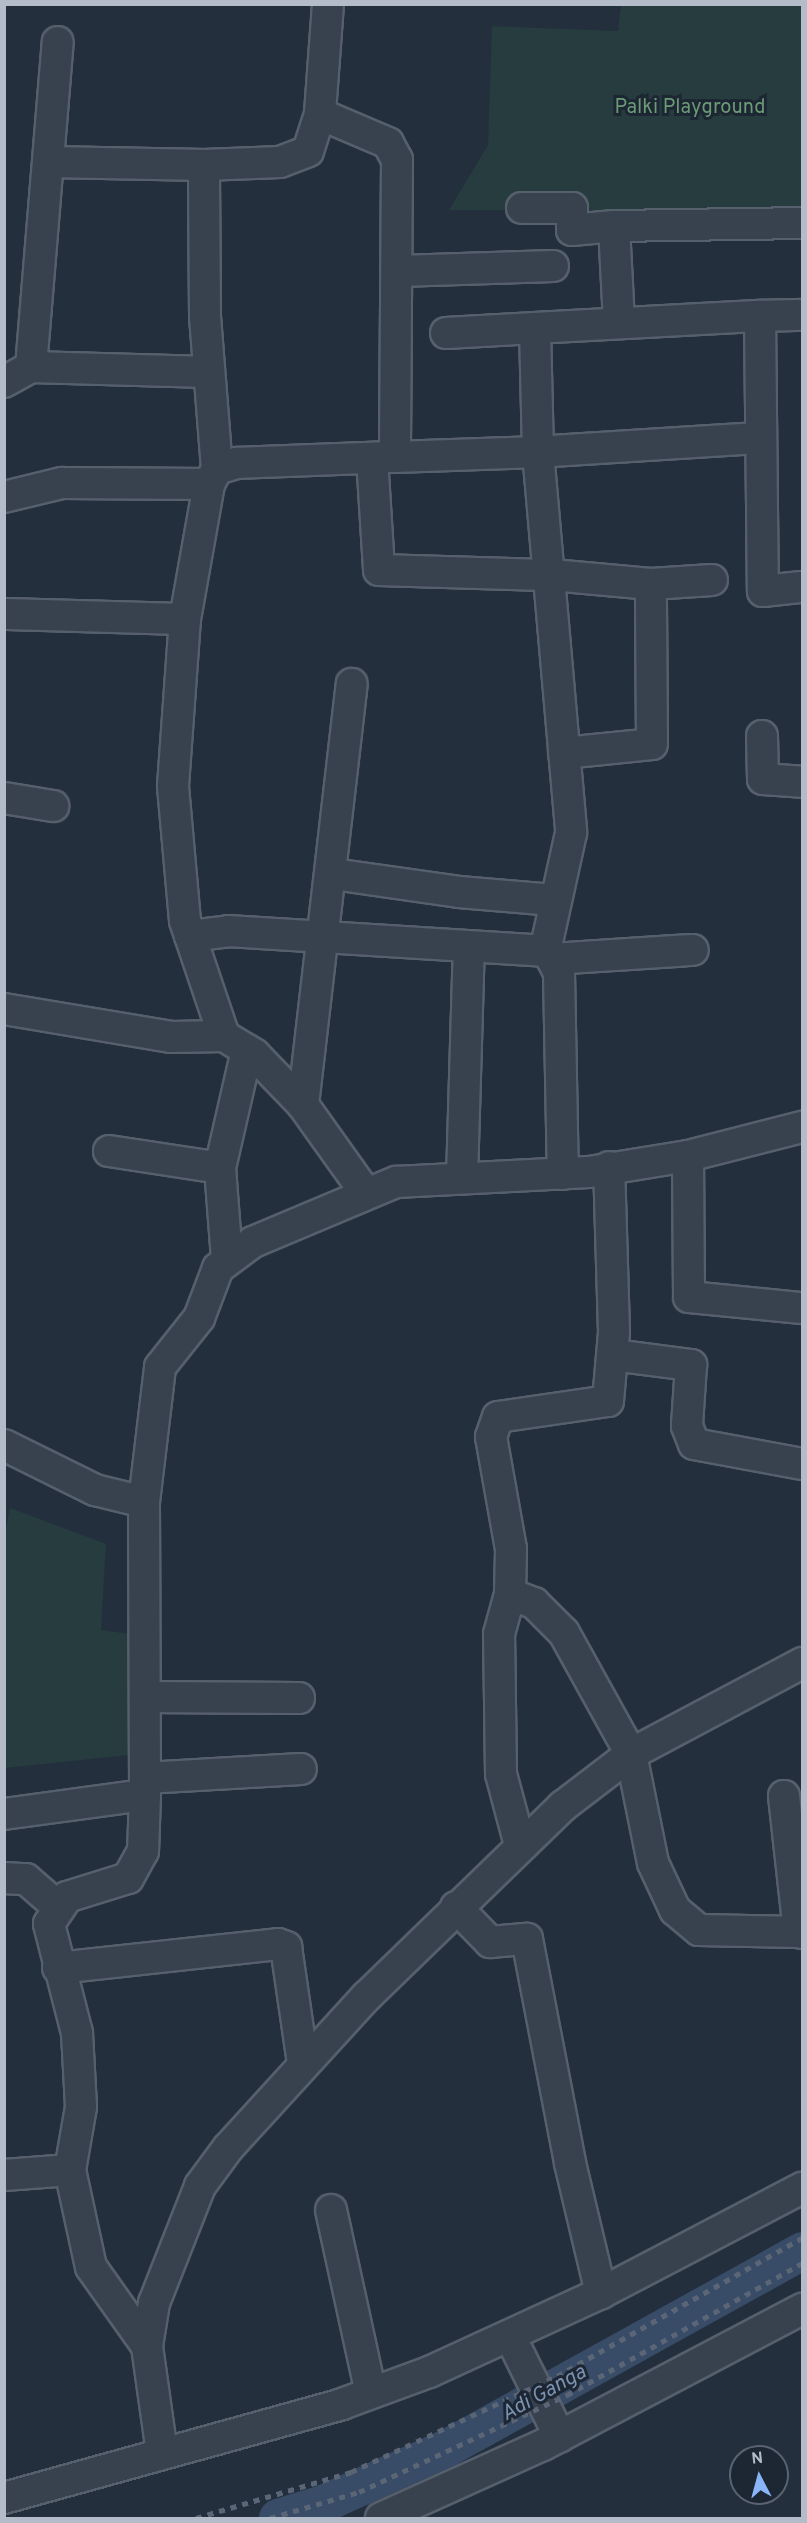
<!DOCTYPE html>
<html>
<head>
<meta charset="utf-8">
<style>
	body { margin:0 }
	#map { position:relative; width:807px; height:2523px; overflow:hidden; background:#242f3e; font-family:Overpass,sans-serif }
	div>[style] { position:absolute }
	.green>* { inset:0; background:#263c3f }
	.river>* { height:38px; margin:-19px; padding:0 19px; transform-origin:19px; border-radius:19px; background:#394c67 }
	.roads { filter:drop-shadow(2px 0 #565f6c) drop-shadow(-2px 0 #565f6c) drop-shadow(0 2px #565f6c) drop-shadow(0 -2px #565f6c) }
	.minor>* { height:30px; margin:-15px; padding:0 15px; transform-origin:15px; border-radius:15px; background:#38414e }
	.rail>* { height:4.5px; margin-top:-2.25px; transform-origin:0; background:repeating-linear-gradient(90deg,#5a6575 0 6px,transparent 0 12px) }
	span { translate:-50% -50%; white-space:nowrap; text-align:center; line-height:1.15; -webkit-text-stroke:6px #1d2633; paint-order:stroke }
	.park-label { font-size:20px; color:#6b9a76 }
	.water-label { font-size:21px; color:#7c92b1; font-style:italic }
	.frame { position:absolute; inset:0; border:6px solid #b4bcc9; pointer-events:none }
	.north { position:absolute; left:729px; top:2445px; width:60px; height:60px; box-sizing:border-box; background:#1d2633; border:2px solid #59626f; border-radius:50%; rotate:354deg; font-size:16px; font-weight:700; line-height:24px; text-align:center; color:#b4bcc9 }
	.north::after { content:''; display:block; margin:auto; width:21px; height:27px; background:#8ab4f8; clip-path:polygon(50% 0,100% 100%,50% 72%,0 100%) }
</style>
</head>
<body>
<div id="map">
	<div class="green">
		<i style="clip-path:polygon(621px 5px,802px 5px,802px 212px,449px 210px,488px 145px,492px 26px,618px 31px)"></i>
		<i style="clip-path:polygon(10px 1508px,106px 1544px,101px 1630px,130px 1634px,129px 1755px,5px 1768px,5px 1533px)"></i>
	</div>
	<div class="river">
		<i style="left:278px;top:2518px;width:47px;rotate:-17.3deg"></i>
		<i style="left:323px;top:2504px;width:138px;rotate:-24.3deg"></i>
		<i style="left:449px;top:2447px;width:404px;rotate:-29deg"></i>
	</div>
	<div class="roads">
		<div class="minor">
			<i style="left:328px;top:4px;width:110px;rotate:94.2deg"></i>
			<i style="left:320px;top:114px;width:74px;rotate:23.1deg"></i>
			<i style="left:388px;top:143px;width:19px;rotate:62deg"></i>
			<i style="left:397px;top:160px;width:297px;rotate:90.4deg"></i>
			<i style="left:395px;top:457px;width:143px;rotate:-2deg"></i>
			<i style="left:538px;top:452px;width:382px;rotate:85deg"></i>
			<i style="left:571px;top:833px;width:117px;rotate:102.4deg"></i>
			<i style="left:546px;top:947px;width:29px;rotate:63deg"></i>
			<i style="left:559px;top:973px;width:201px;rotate:88.9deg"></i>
			<i style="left:51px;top:162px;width:153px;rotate:1.1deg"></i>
			<i style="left:522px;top:208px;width:50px"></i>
			<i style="left:572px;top:208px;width:22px;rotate:90deg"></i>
			<i style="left:572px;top:230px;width:42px;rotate:-5.4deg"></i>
			<i style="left:399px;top:271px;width:154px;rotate:-1.9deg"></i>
			<i style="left:760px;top:316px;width:42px;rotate:-1.4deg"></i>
			<i style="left:619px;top:322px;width:96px;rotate:-93deg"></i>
			<i style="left:614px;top:226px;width:188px;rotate:-0.9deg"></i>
			<i style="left:446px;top:333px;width:89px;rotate:-3.2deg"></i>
			<i style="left:31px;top:367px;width:177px;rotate:1.6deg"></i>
			<i style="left:4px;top:382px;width:31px;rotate:-29deg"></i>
			<i style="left:31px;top:367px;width:326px;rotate:-85.3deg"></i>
			<i style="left:759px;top:438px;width:221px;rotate:176.4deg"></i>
			<i style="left:538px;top:452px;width:124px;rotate:-91.4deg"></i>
			<i style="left:535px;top:328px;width:225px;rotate:-3.1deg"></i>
			<i style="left:760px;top:316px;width:275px;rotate:89.4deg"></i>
			<i style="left:763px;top:591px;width:39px;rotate:-6deg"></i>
			<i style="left:372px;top:458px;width:112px;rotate:86.4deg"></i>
			<i style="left:379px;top:570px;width:173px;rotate:1.7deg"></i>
			<i style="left:552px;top:575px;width:99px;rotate:5.2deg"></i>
			<i style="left:651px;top:584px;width:61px;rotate:-3.8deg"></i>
			<i style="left:217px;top:469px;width:152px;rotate:-94.5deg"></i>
			<i style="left:205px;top:317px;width:152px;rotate:-90.4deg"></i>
			<i style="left:204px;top:165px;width:76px;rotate:-2.3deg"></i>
			<i style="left:280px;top:162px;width:30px;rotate:-21deg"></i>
			<i style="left:308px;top:151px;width:39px;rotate:-72deg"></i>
			<i style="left:4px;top:497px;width:60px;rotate:-13.6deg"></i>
			<i style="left:62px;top:483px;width:147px;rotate:0.4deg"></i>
			<i style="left:4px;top:614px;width:181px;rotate:1.6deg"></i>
			<i style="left:762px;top:736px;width:43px;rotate:88.7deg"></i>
			<i style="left:763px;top:779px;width:39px;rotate:4deg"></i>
			<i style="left:564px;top:753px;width:88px;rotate:-5.8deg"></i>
			<i style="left:652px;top:744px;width:160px;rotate:-90.4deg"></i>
			<i style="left:4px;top:798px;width:50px;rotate:9.3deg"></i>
			<i style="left:333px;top:874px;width:127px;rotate:8.1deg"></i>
			<i style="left:459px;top:892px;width:95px;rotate:4.8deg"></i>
			<i style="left:190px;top:936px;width:38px;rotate:-7deg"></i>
			<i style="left:228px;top:931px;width:320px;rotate:3.6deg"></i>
			<i style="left:552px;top:959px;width:141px;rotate:-3.7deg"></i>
			<i style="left:4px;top:1009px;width:169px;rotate:9.5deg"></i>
			<i style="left:171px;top:1037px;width:53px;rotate:-1.1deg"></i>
			<i style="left:224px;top:1036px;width:35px;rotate:31deg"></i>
			<i style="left:254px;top:1054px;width:71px;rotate:46.1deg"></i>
			<i style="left:303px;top:1105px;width:107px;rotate:54.5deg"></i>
			<i style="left:224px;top:1036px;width:121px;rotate:-108.7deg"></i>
			<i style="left:185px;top:921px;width:136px;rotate:-95.1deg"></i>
			<i style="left:173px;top:786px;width:167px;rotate:-85.9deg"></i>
			<i style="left:185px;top:619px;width:137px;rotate:-79.9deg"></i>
			<i style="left:209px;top:484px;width:17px;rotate:-62deg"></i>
			<i style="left:217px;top:469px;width:21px;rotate:-17deg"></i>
			<i style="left:237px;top:463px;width:158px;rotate:-2.2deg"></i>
			<i style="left:303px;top:1105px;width:424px;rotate:-83.4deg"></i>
			<i style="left:109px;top:1151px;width:112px;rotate:8.7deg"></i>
			<i style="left:220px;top:1168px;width:91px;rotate:85.6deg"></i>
			<i style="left:688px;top:1156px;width:141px;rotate:89.6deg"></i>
			<i style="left:689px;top:1297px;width:114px;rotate:5.6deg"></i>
			<i style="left:220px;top:1168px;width:121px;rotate:-77.1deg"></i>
			<i style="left:462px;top:1178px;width:230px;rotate:-88.3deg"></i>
			<i style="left:613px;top:1355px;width:79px;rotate:7.3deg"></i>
			<i style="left:691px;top:1365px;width:61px;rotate:93.8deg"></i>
			<i style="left:687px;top:1426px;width:19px;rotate:69deg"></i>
			<i style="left:694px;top:1444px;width:110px;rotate:10.5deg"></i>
			<i style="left:4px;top:1445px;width:102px;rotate:26.3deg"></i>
			<i style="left:95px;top:1490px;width:50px;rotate:13.8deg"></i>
			<i style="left:144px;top:1502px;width:293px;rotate:89.8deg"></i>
			<i style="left:145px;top:1795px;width:56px;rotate:92deg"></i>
			<i style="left:143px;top:1851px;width:31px;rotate:119deg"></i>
			<i style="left:128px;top:1878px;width:64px;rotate:162.7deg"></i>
			<i style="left:67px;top:1897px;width:32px;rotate:124deg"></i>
			<i style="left:49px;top:1924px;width:113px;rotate:75.6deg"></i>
			<i style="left:77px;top:2033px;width:74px;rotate:86.9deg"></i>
			<i style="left:81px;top:2107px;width:64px;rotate:99.9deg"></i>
			<i style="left:70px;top:2170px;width:66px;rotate:175.7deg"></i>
			<i style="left:144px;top:1502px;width:136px;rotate:-83.2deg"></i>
			<i style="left:160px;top:1367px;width:63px;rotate:-51.5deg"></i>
			<i style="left:199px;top:1318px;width:53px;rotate:-69.2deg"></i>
			<i style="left:218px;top:1268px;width:44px;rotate:-36.6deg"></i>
			<i style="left:253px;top:1242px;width:155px;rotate:-22.8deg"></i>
			<i style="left:396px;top:1182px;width:193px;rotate:-3deg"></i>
			<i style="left:589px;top:1172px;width:100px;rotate:-9.2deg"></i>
			<i style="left:688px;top:1156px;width:118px;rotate:-14.3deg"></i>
			<i style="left:510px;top:1594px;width:26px;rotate:21deg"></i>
			<i style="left:534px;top:1603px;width:42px;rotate:45deg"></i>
			<i style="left:564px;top:1633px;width:138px;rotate:61deg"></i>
			<i style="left:631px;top:1754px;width:111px;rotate:78.6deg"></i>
			<i style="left:653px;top:1863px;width:52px;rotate:64.9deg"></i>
			<i style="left:675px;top:1910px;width:31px;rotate:40deg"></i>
			<i style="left:699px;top:1930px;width:100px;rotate:1.1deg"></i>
			<i style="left:145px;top:1697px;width:154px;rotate:0.4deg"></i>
			<i style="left:145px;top:1778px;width:156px;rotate:-3.3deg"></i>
			<i style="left:784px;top:1796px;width:137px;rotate:83.7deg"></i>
			<i style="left:799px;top:1932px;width:3px;rotate:18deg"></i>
			<i style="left:4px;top:1814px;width:142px;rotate:-7.7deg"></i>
			<i style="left:520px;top:1845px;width:73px;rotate:-105deg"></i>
			<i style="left:501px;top:1774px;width:140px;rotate:-90.8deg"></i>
			<i style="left:499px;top:1634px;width:41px;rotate:-74.6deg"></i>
			<i style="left:510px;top:1594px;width:45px;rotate:-88.7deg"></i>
			<i style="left:511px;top:1549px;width:114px;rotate:-100.1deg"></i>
			<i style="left:491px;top:1437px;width:21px;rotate:-71deg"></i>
			<i style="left:498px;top:1417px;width:111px;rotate:-8.3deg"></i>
			<i style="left:608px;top:1401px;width:69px;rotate:-85deg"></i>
			<i style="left:614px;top:1332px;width:165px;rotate:-91.7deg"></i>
			<i style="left:4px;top:1878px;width:22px;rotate:3deg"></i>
			<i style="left:26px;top:1879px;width:41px;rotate:41.1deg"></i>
			<i style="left:456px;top:1907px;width:49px;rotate:45.8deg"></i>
			<i style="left:490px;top:1942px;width:37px;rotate:-5deg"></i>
			<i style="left:527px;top:1939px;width:228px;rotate:79.1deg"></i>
			<i style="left:570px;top:2163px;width:134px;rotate:76.6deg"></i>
			<i style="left:58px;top:1968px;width:221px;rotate:-6.2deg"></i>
			<i style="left:278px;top:1944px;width:9px;rotate:21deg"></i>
			<i style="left:286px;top:1947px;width:117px;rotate:81.7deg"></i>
			<i style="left:70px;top:2170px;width:99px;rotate:77.8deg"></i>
			<i style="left:91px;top:2267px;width:97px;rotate:54.7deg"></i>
			<i style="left:331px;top:2210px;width:187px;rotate:77.7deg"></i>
			<i style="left:511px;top:2338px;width:110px;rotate:63.7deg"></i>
			<i style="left:162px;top:2453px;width:108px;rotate:-98deg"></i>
			<i style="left:147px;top:2346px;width:44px;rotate:-80.8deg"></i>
			<i style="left:154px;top:2303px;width:126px;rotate:-68.5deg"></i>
			<i style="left:200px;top:2186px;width:47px;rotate:-53.6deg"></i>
			<i style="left:228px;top:2148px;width:206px;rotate:-47.6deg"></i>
			<i style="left:367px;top:1996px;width:273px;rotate:-44.1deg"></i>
			<i style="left:563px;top:1806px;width:86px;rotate:-37.4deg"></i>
			<i style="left:631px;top:1754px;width:194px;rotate:-28deg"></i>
			<i style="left:4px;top:2498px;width:351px;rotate:-15.5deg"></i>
			<i style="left:342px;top:2404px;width:93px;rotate:-20.2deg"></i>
			<i style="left:429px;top:2372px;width:189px;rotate:-24.7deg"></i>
			<i style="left:601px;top:2293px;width:227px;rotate:-27.6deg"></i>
			<i style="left:381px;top:2518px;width:178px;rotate:-24.3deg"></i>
			<i style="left:543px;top:2445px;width:293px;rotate:-27.7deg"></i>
		</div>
	</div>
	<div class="rail">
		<i style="left:196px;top:2518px;width:162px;rotate:-16.5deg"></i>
		<i style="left:351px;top:2472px;width:227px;rotate:-25deg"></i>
		<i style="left:557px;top:2376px;width:281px;rotate:-29.4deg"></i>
		<i style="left:270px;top:2518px;width:93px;rotate:-16.3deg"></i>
		<i style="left:359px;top:2492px;width:230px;rotate:-25deg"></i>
		<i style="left:567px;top:2395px;width:270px;rotate:-29.3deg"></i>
	</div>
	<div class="park-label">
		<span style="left:690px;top:108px">Palki Playground</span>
	</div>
	<div class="water-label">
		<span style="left:544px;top:2394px;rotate:-29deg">Adi Ganga</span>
	</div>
	<div class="frame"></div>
	<div class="north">N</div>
</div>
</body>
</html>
